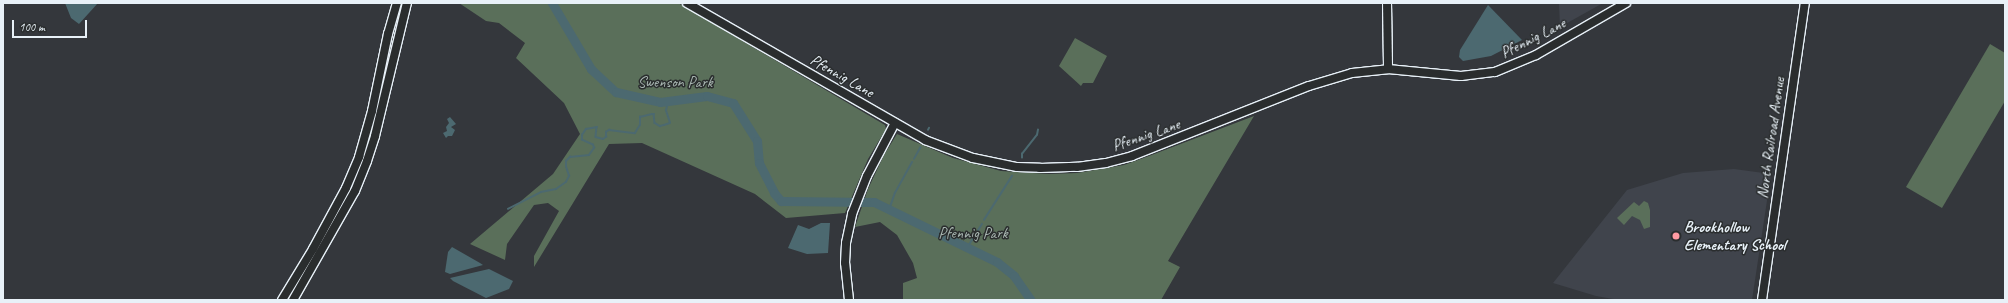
<!DOCTYPE html>
<html>
<head>
<meta charset="utf-8">
<style>
	body { margin:0 }
	#map { position:relative; width:2008px; height:303px; overflow:hidden; background:#34373c; font-family:Caveat,sans-serif }
	div>[style] { position:absolute }
	.built>* { inset:0; background:#40444c }
	.green>* { inset:0; background:#5a6f5a }
	.water>* { inset:0; background:#4c6970 }
	.stream>* { height:1.5px; margin:-0.75px; padding:0 0.75px; transform-origin:0.75px; border-radius:0.75px; background:#4c6970 }
	.river>* { height:9px; margin:-4.5px; padding:0 4.5px; transform-origin:4.5px; border-radius:4.5px; background:#4c6970 }
	.roads { filter:drop-shadow(1px 0 #e8f1f8) drop-shadow(-1px 0 #e8f1f8) drop-shadow(0 1px #e8f1f8) drop-shadow(0 -1px #e8f1f8) }
	.secondary>* { height:8px; margin:-4px; padding:0 4px; transform-origin:4px; border-radius:4px; background:#2a2d2e }
	.dots>* { width:11px; height:11px; translate:-50% -50%; box-sizing:border-box; border:2px solid #2a2d2e; border-radius:50% }
	span { translate:-50% -50%; white-space:nowrap; text-align:center; line-height:1.15; -webkit-text-stroke:3px #2a2d2e; paint-order:stroke }
	.street-label { font-size:16px; color:#e8f1f8 }
	.park-label { font-size:16px; color:#a8b6b1 }
	.poi-label { font-size:16px; color:#e8f1f8; font-weight:700 }
	.left { translate:0 -50%; text-align:left }
	.frame { position:absolute; inset:0; border:4px solid #e8f1f8; pointer-events:none }
	.scale { position:absolute; left:12px; top:20px; width:75px; height:18px; box-sizing:border-box; border:2px solid #e8f1f8; border-top:0; padding-left:5px; font-size:12px; line-height:14px; white-space:nowrap; color:#e8f1f8; -webkit-text-stroke:3px #2a2d2e; paint-order:stroke }
</style>
</head>
<body>
<div id="map">
	<div class="built">
		<i style="clip-path:polygon(1559px 3px,1603px 3px,1560px 27px)"></i>
		<i style="clip-path:polygon(1734px 169px,1771px 174px,1752px 300px,1619px 300px,1596px 296px,1553px 283px,1627px 190px,1683px 173px)"></i>
	</div>
	<div class="green">
		<i style="clip-path:polygon(459px 3px,678px 3px,885px 125px,886px 129px,868px 159px,845px 213px,786px 218px,755px 194px,642px 143px,609px 144px,534px 267px,534px 256px,559px 211px,548px 203px,534px 205px,507px 244px,505px 260px,470px 244px,553px 174px,580px 134px,564px 103px,516px 58px,525px 43px,499px 23px,486px 21px)"></i>
		<i style="clip-path:polygon(1075px 38px,1107px 56px,1093px 83px,1083px 83px,1081px 86px,1059px 66px)"></i>
		<i style="clip-path:polygon(1990px 44px,2005px 53px,2005px 101px,1942px 208px,1906px 187px)"></i>
		<i style="clip-path:polygon(1254px 116px,1168px 261px,1180px 267px,1161px 300px,903px 300px,903px 283px,917px 278px,913px 263px,897px 235px,880px 222px,855px 227px,868px 189px,884px 155px,897px 134px,953px 158px,1001px 171px,1049px 174px,1077px 173px,1124px 165px,1149px 156px)"></i>
		<i style="clip-path:polygon(1644px 201px,1648px 203px,1650px 210px,1650px 227px,1644px 229px,1640px 220px,1632px 216px,1624px 225px,1617px 218px,1634px 202px,1639px 206px)"></i>
	</div>
	<div class="water">
		<i style="clip-path:polygon(65px 3px,98px 3px,79px 24px,71px 18px)"></i>
		<i style="clip-path:polygon(1488px 5px,1522px 40px,1491px 56px,1463px 61px,1459px 57px,1460px 50px)"></i>
		<i style="clip-path:polygon(450px 117px,456px 124px,451px 127px,455px 130px,452px 136px,448px 136px,446px 138px,443px 133px,447px 131px,446px 127px,449px 123px,447px 119px)"></i>
		<i style="clip-path:polygon(821px 223px,830px 223px,828px 253px,807px 254px,788px 248px,798px 225px,809px 229px)"></i>
		<i style="clip-path:polygon(452px 247px,480px 263px,483px 265px,450px 274px,445px 272px,448px 252px)"></i>
		<i style="clip-path:polygon(489px 269px,513px 281px,509px 289px,486px 298px,453px 281px,450px 278px)"></i>
	</div>
	<div class="stream">
		<i style="left:928px;top:130px;width:2px;rotate:-63deg"></i>
		<i style="left:1022px;top:158px;width:4px;rotate:-90deg"></i>
		<i style="left:1022px;top:154px;width:24px;rotate:-52deg"></i>
		<i style="left:1037px;top:135px;width:5px;rotate:-79deg"></i>
		<i style="left:914px;top:159px;width:13px;rotate:-61deg"></i>
		<i style="left:508px;top:209px;width:37px;rotate:-27deg"></i>
		<i style="left:541px;top:192px;width:15px;rotate:-11deg"></i>
		<i style="left:556px;top:189px;width:12px;rotate:-35deg"></i>
		<i style="left:566px;top:182px;width:7px;rotate:-63deg"></i>
		<i style="left:569px;top:176px;width:9px;rotate:-108deg"></i>
		<i style="left:566px;top:167px;width:6px;rotate:-90deg"></i>
		<i style="left:566px;top:161px;width:6px;rotate:-45deg"></i>
		<i style="left:570px;top:157px;width:19px;rotate:-6deg"></i>
		<i style="left:589px;top:155px;width:9px;rotate:-54deg"></i>
		<i style="left:594px;top:148px;width:3px;rotate:-108deg"></i>
		<i style="left:593px;top:145px;width:12px;rotate:-156deg"></i>
		<i style="left:582px;top:140px;width:5px;rotate:-90deg"></i>
		<i style="left:582px;top:135px;width:7px;rotate:-56deg"></i>
		<i style="left:586px;top:129px;width:11px;rotate:-10deg"></i>
		<i style="left:597px;top:127px;width:10px;rotate:96deg"></i>
		<i style="left:596px;top:137px;width:7px;rotate:16deg"></i>
		<i style="left:603px;top:139px;width:4px;rotate:-34deg"></i>
		<i style="left:606px;top:137px;width:5px;rotate:-90deg"></i>
		<i style="left:606px;top:132px;width:4px;rotate:-34deg"></i>
		<i style="left:609px;top:130px;width:26px;rotate:7deg"></i>
		<i style="left:635px;top:133px;width:9px;rotate:-58deg"></i>
		<i style="left:640px;top:125px;width:8px;rotate:-90deg"></i>
		<i style="left:640px;top:117px;width:12px;rotate:-14deg"></i>
		<i style="left:652px;top:114px;width:2px"></i>
		<i style="left:654px;top:114px;width:9px;rotate:84deg"></i>
		<i style="left:655px;top:123px;width:6px;rotate:31deg"></i>
		<i style="left:660px;top:126px;width:4px;rotate:-14deg"></i>
		<i style="left:664px;top:125px;width:6px;rotate:-18deg"></i>
		<i style="left:670px;top:123px;width:13px;rotate:-108deg"></i>
		<i style="left:666px;top:111px;width:10px;rotate:-79deg"></i>
		<i style="left:889px;top:210px;width:18px;rotate:-71deg"></i>
		<i style="left:895px;top:193px;width:35px;rotate:-61deg"></i>
		<i style="left:984px;top:220px;width:52px;rotate:-57.5deg"></i>
		<i style="left:967px;top:248px;width:28px;rotate:-58deg"></i>
	</div>
	<div class="river">
		<i style="left:552px;top:3px;width:77px;rotate:59.4deg"></i>
		<i style="left:591px;top:69px;width:34px;rotate:43deg"></i>
		<i style="left:616px;top:92px;width:45px;rotate:12.8deg"></i>
		<i style="left:660px;top:102px;width:47px;rotate:-7.3deg"></i>
		<i style="left:707px;top:96px;width:27px;rotate:15deg"></i>
		<i style="left:733px;top:103px;width:45px;rotate:57.7deg"></i>
		<i style="left:757px;top:141px;width:22px;rotate:85deg"></i>
		<i style="left:759px;top:163px;width:34px;rotate:63deg"></i>
		<i style="left:774px;top:193px;width:11px;rotate:49deg"></i>
		<i style="left:781px;top:201px;width:93px;rotate:0.6deg"></i>
		<i style="left:874px;top:202px;width:137px;rotate:26deg"></i>
		<i style="left:997px;top:262px;width:22px;rotate:39deg"></i>
		<i style="left:1014px;top:276px;width:29px;rotate:55deg"></i>
	</div>
	<div class="roads">
		<div class="secondary">
			<i style="left:687px;top:3px;width:275px;rotate:29.9deg"></i>
			<i style="left:925px;top:140px;width:51px;rotate:20.6deg"></i>
			<i style="left:973px;top:158px;width:45px;rotate:11.6deg"></i>
			<i style="left:1017px;top:167px;width:23px;rotate:2deg"></i>
			<i style="left:1040px;top:168px;width:37px;rotate:-2deg"></i>
			<i style="left:1077px;top:167px;width:29px;rotate:-8deg"></i>
			<i style="left:1106px;top:163px;width:27px;rotate:-15deg"></i>
			<i style="left:1132px;top:156px;width:190px;rotate:-21.6deg"></i>
			<i style="left:1309px;top:86px;width:45px;rotate:-16.8deg"></i>
			<i style="left:1352px;top:73px;width:36px;rotate:-6deg"></i>
			<i style="left:1388px;top:69px;width:73px;rotate:5.5deg"></i>
			<i style="left:1461px;top:76px;width:34px;rotate:-7deg"></i>
			<i style="left:1495px;top:72px;width:44px;rotate:-22.5deg"></i>
			<i style="left:1536px;top:55px;width:104px;rotate:-30deg"></i>
			<i style="left:1387px;top:3px;width:66px;rotate:89.1deg"></i>
			<i style="left:282px;top:300px;width:60px;rotate:-58.7deg"></i>
			<i style="left:313px;top:249px;width:69px;rotate:-61.6deg"></i>
			<i style="left:346px;top:188px;width:34px;rotate:-67deg"></i>
			<i style="left:359px;top:157px;width:48px;rotate:-74.2deg"></i>
			<i style="left:372px;top:111px;width:79px;rotate:-78.3deg"></i>
			<i style="left:388px;top:34px;width:32px;rotate:-74deg"></i>
			<i style="left:293px;top:300px;width:125px;rotate:-60.4deg"></i>
			<i style="left:355px;top:191px;width:32px;rotate:-68deg"></i>
			<i style="left:367px;top:161px;width:26px;rotate:-72deg"></i>
			<i style="left:375px;top:136px;width:137px;rotate:-76.5deg"></i>
			<i style="left:849px;top:300px;width:37px;rotate:-96deg"></i>
			<i style="left:845px;top:263px;width:20px;rotate:-87deg"></i>
			<i style="left:846px;top:243px;width:30px;rotate:-78deg"></i>
			<i style="left:852px;top:214px;width:41px;rotate:-68.5deg"></i>
			<i style="left:867px;top:176px;width:60px;rotate:-62.2deg"></i>
			<i style="left:1762px;top:300px;width:300px;rotate:-81.8deg"></i>
		</div>
	</div>
	<div class="dots">
		<i style="left:1676px;top:236px;background:#ff9aa2"></i>
	</div>
	<div class="street-label">
		<span style="left:1533px;top:38px;rotate:-27deg">Pfennig Lane</span>
		<span style="left:842px;top:76px;rotate:30deg">Pfennig Lane</span>
		<span style="left:1146px;top:135px;rotate:-19deg">Pfennig Lane</span>
		<span style="left:1771px;top:138px;rotate:-82deg">North Railroad Avenue</span>
	</div>
	<div class="park-label">
		<span style="left:675px;top:82px">Swenson Park</span>
		<span style="left:973px;top:233px">Pfennig Park</span>
	</div>
	<div class="poi-label">
		<span class="left" style="left:1684px;top:236px">Brookhollow<br>Elementary School</span>
	</div>
	<div class="frame"></div>
	<div class="scale">100 m</div>
</div>
</body>
</html>
